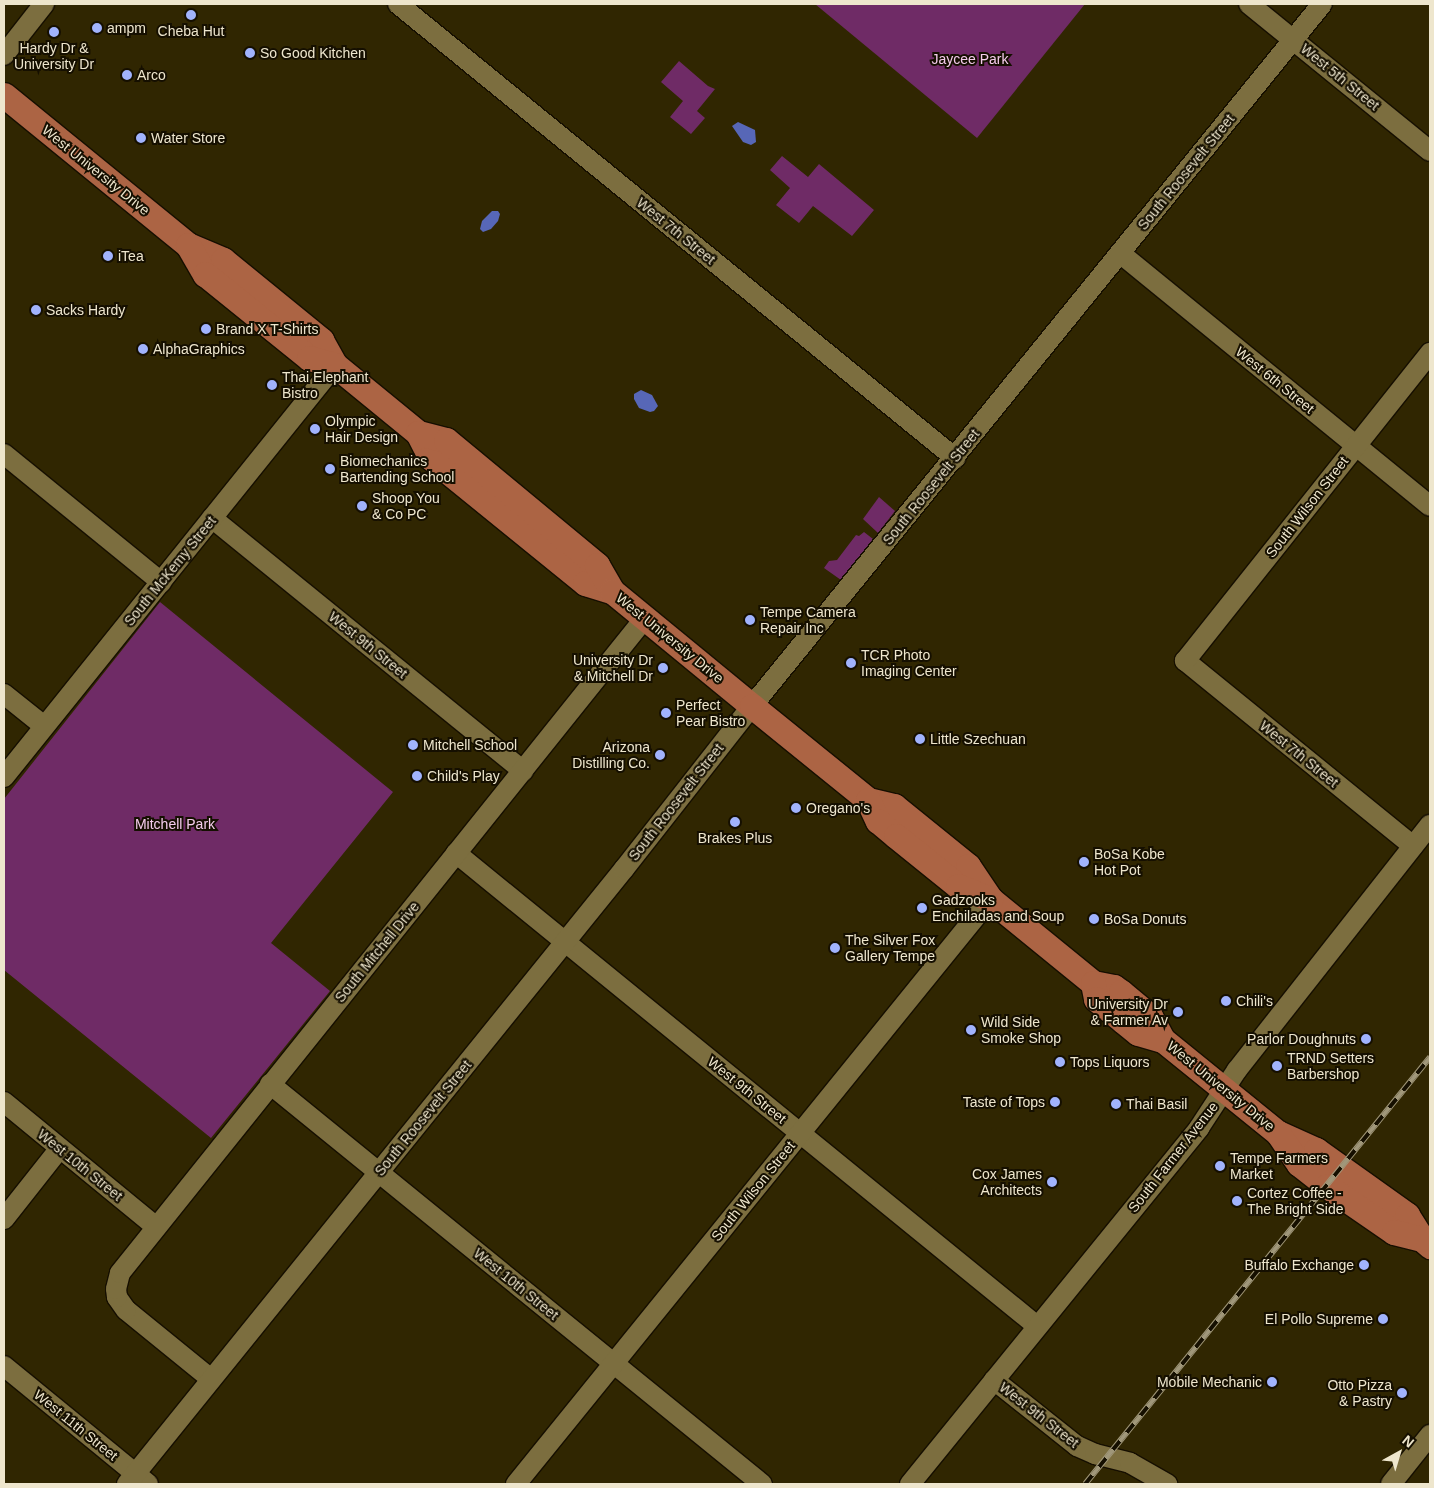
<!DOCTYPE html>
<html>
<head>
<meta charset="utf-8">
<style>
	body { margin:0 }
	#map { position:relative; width:1434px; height:1488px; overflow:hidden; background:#302601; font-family:Arial,sans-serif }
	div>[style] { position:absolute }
	.green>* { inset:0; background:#6f2b66 }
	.water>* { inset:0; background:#5767b7 }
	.roads { filter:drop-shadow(1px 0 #160f00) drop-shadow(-1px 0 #160f00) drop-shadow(0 1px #160f00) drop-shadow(0 -1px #160f00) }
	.minor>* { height:20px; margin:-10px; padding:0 10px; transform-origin:10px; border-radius:10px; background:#7c6e3f }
	.major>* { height:25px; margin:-12.5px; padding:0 12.5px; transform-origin:12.5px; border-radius:12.5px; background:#ac6444 }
	.rail>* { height:5.5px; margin-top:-2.75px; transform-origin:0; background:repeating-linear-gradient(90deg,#150f00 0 11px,#a0977a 0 22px); box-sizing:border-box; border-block:1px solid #a0977a }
	.dots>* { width:14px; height:14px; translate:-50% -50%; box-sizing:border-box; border:2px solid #150f00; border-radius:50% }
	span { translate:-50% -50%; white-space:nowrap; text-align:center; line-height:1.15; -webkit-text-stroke:4px #150f00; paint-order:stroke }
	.poi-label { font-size:14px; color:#eee6cd }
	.left { translate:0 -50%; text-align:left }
	.right { translate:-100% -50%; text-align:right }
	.park-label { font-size:14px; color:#f5ccec }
	.street-label { font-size:14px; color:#eee6cd }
	.frame { position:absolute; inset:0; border:5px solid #eee6cd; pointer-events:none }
	.north { position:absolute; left:1374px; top:1428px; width:50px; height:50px; -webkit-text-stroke:4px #150f00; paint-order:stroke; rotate:39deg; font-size:14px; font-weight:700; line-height:20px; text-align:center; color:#eee6cd }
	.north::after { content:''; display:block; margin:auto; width:18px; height:22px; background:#eee6cd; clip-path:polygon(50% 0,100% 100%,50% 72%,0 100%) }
</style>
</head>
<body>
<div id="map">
	<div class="green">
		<i style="clip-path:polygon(815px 4px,1085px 4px,977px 138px)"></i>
		<i style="clip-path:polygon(679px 61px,708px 86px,715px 89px,697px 111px,705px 118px,691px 134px,670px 117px,683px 101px,661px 82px)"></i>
		<i style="clip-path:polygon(782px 156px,808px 177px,819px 164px,874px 210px,852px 236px,813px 206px,799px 223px,776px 205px,790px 188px,770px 170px)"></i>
		<i style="clip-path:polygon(879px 497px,895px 511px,878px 533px,863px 519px)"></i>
		<i style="clip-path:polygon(864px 532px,873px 539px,841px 580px,824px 568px,829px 561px,837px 560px,856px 535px,859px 536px)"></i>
		<i style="clip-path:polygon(160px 602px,393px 792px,271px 943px,330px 991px,211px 1138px,4px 970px,4px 799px)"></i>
	</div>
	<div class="water">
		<i style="clip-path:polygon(738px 122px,755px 130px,756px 142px,751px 145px,743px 142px,732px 126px)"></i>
		<i style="clip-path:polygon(492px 211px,498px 211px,500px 214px,498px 221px,491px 229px,483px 232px,480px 229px,482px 221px)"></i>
		<i style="clip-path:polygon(641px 390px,652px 395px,658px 406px,654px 411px,650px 412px,639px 408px,634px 399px,634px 394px)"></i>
	</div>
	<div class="roads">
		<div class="minor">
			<i style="left:398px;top:4px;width:719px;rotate:39.18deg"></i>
			<i style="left:1249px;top:4px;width:233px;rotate:39.1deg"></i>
			<i style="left:4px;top:55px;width:65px;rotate:-51.9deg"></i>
			<i style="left:1120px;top:253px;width:400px;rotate:39.2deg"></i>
			<i style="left:4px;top:454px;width:203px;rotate:39.2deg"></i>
			<i style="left:212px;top:518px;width:401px;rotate:39.1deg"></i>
			<i style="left:4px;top:694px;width:51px;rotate:38.7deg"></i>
			<i style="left:4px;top:777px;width:528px;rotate:-51.22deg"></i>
			<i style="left:1413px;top:846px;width:294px;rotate:-140.9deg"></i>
			<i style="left:1185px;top:661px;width:394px;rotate:-51.5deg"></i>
			<i style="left:456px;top:853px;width:749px;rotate:39.15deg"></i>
			<i style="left:270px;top:1084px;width:634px;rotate:39.11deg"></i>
			<i style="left:4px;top:1102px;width:197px;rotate:39.4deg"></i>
			<i style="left:4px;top:1219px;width:90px;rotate:-51.7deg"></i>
			<i style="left:4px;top:1366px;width:186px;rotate:39.3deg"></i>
			<i style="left:211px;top:1379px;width:109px;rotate:-140.9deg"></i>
			<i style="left:126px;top:1310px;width:16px;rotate:-125deg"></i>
			<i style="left:117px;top:1297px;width:8px;rotate:-97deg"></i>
			<i style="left:116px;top:1289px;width:16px;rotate:-76deg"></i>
			<i style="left:120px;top:1273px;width:839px;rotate:-51.29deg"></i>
			<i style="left:994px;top:1380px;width:106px;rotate:38.5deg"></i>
			<i style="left:1077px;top:1446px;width:20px;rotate:24deg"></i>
			<i style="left:1095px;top:1454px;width:36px;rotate:14deg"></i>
			<i style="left:1130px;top:1463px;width:43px;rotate:29.6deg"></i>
			<i style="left:127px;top:1484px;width:791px;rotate:-51.06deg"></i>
			<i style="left:624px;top:869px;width:207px;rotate:-51.9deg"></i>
			<i style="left:752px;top:706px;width:904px;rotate:-50.92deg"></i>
			<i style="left:516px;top:1484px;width:753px;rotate:-50.98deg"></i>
			<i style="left:910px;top:1484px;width:459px;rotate:-50.9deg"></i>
			<i style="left:1199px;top:1128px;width:69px;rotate:-56.8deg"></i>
			<i style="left:1237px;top:1070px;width:312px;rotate:-51.8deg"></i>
			<i style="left:1391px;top:1484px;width:63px;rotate:-51.5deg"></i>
		</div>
		<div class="major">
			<i style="left:4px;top:95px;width:237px;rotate:39.2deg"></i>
			<i style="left:188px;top:245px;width:38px;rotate:23deg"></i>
			<i style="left:223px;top:260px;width:127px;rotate:39.2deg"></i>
			<i style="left:321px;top:340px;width:29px;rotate:61deg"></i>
			<i style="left:335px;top:365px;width:107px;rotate:39.3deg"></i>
			<i style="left:418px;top:433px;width:27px;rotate:63deg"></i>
			<i style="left:430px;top:457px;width:200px;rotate:39.1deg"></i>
			<i style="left:585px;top:583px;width:28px;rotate:17deg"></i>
			<i style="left:188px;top:245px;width:34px;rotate:60deg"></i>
			<i style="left:205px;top:274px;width:134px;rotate:38.9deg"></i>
			<i style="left:309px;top:358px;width:27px;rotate:15deg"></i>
			<i style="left:418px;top:433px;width:29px;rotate:14deg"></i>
			<i style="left:446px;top:440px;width:196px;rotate:39.6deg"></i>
			<i style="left:597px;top:565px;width:30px;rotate:60deg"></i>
			<i style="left:612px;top:591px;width:181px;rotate:39.4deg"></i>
			<i style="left:752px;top:706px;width:149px;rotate:39deg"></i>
			<i style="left:868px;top:800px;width:27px;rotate:13deg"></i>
			<i style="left:894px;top:806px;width:95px;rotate:39deg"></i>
			<i style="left:968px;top:866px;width:40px;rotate:56deg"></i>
			<i style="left:990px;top:899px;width:133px;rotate:39.2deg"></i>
			<i style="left:1093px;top:983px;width:21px;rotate:11deg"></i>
			<i style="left:1114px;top:987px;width:9px;rotate:36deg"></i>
			<i style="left:1121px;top:992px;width:38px;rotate:40deg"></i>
			<i style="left:1150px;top:1016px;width:27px;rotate:62deg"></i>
			<i style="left:1163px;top:1040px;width:148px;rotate:39deg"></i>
			<i style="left:1278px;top:1133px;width:42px;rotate:24.1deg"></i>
			<i style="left:1316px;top:1150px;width:112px;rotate:35.5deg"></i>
			<i style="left:1407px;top:1215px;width:28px;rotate:58deg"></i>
			<i style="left:1422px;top:1239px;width:11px;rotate:41deg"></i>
			<i style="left:868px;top:800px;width:23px;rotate:65deg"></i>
			<i style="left:878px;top:821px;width:23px;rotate:40deg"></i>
			<i style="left:896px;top:836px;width:80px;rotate:38.9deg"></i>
			<i style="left:958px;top:886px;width:35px;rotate:22deg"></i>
			<i style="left:1093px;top:983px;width:16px;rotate:79deg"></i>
			<i style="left:1096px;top:999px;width:35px;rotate:39deg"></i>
			<i style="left:1123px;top:1021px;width:19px;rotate:39deg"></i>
			<i style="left:1138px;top:1033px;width:26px;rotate:16deg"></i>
			<i style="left:1278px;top:1133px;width:37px;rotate:56deg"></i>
			<i style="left:1299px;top:1164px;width:36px;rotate:38deg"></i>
			<i style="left:1327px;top:1186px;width:81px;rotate:34.5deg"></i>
			<i style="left:1394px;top:1232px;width:29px;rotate:14deg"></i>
		</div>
	</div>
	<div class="rail">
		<i style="left:1085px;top:1484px;width:549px;rotate:-51.06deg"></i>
	</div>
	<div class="dots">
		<i style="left:191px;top:15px;background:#a1b3fd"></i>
		<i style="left:97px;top:28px;background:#a1b3fd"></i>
		<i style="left:54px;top:32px;background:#a1b3fd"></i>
		<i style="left:250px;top:53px;background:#a1b3fd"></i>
		<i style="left:127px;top:75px;background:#a1b3fd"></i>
		<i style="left:141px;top:138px;background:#a1b3fd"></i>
		<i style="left:108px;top:256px;background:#a1b3fd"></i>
		<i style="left:36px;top:310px;background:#a1b3fd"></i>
		<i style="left:206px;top:329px;background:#a1b3fd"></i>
		<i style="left:143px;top:349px;background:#a1b3fd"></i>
		<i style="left:272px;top:385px;background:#a1b3fd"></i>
		<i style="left:315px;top:429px;background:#a1b3fd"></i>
		<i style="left:330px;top:469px;background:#a1b3fd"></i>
		<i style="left:362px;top:506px;background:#a1b3fd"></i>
		<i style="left:750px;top:620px;background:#a1b3fd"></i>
		<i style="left:851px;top:663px;background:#a1b3fd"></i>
		<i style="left:663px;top:668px;background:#a1b3fd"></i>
		<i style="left:666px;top:713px;background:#a1b3fd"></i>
		<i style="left:920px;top:739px;background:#a1b3fd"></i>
		<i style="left:413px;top:745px;background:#a1b3fd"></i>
		<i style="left:660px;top:755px;background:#a1b3fd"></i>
		<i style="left:417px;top:776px;background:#a1b3fd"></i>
		<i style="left:796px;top:808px;background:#a1b3fd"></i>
		<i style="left:735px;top:822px;background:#a1b3fd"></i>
		<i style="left:1084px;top:862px;background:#a1b3fd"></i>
		<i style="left:922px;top:908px;background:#a1b3fd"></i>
		<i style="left:1094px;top:919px;background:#a1b3fd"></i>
		<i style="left:835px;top:948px;background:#a1b3fd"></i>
		<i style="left:1226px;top:1001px;background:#a1b3fd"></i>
		<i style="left:1178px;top:1012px;background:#a1b3fd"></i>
		<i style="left:971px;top:1030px;background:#a1b3fd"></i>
		<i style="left:1366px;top:1039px;background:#a1b3fd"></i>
		<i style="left:1060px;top:1062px;background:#a1b3fd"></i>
		<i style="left:1277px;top:1066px;background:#a1b3fd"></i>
		<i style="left:1055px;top:1102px;background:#a1b3fd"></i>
		<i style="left:1116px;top:1104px;background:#a1b3fd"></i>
		<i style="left:1220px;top:1166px;background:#a1b3fd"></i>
		<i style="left:1052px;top:1182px;background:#a1b3fd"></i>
		<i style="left:1237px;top:1201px;background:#a1b3fd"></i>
		<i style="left:1364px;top:1265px;background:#a1b3fd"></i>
		<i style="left:1383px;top:1319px;background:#a1b3fd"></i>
		<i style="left:1272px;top:1382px;background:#a1b3fd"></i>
		<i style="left:1402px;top:1393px;background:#a1b3fd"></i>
	</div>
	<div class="poi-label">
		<span class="left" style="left:107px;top:28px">ampm</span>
		<span style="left:191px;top:31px">Cheba Hut</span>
		<span style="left:54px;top:56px">Hardy Dr &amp;<br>University Dr</span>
		<span class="left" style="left:260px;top:53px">So Good Kitchen</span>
		<span class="left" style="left:137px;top:75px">Arco</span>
		<span class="left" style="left:151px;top:138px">Water Store</span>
		<span class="left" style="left:118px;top:256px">iTea</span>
		<span class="left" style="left:46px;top:310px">Sacks Hardy</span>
		<span class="left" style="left:216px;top:329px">Brand X T-Shirts</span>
		<span class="left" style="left:153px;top:349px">AlphaGraphics</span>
		<span class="left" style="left:282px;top:385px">Thai Elephant<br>Bistro</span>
		<span class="left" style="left:325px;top:429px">Olympic<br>Hair Design</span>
		<span class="left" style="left:340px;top:469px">Biomechanics<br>Bartending School</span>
		<span class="left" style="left:372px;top:506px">Shoop You<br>&amp; Co PC</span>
		<span class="left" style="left:760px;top:620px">Tempe Camera<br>Repair Inc</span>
		<span class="left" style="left:861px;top:663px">TCR Photo<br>Imaging Center</span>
		<span class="right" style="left:653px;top:668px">University Dr<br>&amp; Mitchell Dr</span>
		<span class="left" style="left:676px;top:713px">Perfect<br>Pear Bistro</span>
		<span class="left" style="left:930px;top:739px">Little Szechuan</span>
		<span class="left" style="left:423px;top:745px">Mitchell School</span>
		<span class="right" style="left:650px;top:755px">Arizona<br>Distilling Co.</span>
		<span class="left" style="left:427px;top:776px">Child's Play</span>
		<span class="left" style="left:806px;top:808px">Oregano's</span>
		<span style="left:735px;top:838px">Brakes Plus</span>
		<span class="left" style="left:1094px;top:862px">BoSa Kobe<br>Hot Pot</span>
		<span class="left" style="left:932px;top:908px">Gadzooks<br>Enchiladas and Soup</span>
		<span class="left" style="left:1104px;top:919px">BoSa Donuts</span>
		<span class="left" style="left:845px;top:948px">The Silver Fox<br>Gallery Tempe</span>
		<span class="left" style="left:1236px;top:1001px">Chili's</span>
		<span class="right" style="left:1168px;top:1012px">University Dr<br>&amp; Farmer Av</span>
		<span class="left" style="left:981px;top:1030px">Wild Side<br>Smoke Shop</span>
		<span class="right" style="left:1356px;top:1039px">Parlor Doughnuts</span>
		<span class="left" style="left:1287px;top:1066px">TRND Setters<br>Barbershop</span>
		<span class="left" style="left:1070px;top:1062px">Tops Liquors</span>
		<span class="right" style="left:1045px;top:1102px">Taste of Tops</span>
		<span class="left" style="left:1126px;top:1104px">Thai Basil</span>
		<span class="left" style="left:1230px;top:1166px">Tempe Farmers<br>Market</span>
		<span class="right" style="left:1042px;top:1182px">Cox James<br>Architects</span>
		<span class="left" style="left:1247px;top:1201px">Cortez Coffee -<br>The Bright Side</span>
		<span class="right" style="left:1354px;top:1265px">Buffalo Exchange</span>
		<span class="right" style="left:1373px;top:1319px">El Pollo Supreme</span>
		<span class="right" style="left:1262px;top:1382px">Mobile Mechanic</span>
		<span class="right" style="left:1392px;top:1393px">Otto Pizza<br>&amp; Pastry</span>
	</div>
	<div class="park-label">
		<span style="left:970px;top:59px">Jaycee Park</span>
		<span style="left:175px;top:824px">Mitchell Park</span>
	</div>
	<div class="street-label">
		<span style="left:1340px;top:77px;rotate:39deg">West 5th Street</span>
		<span style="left:96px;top:170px;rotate:39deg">West University Drive</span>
		<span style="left:1186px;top:172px;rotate:-51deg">South Roosevelt Street</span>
		<span style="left:676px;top:231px;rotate:39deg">West 7th Street</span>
		<span style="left:1275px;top:380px;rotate:39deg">West 6th Street</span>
		<span style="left:931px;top:487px;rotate:-51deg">South Roosevelt Street</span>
		<span style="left:1307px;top:507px;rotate:-52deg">South Wilson Street</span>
		<span style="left:170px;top:571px;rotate:-51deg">South McKemy Street</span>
		<span style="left:670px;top:638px;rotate:39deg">West University Drive</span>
		<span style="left:368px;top:645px;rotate:39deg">West 9th Street</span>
		<span style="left:1299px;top:754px;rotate:39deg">West 7th Street</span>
		<span style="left:676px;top:802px;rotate:-52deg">South Roosevelt Street</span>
		<span style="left:377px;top:952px;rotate:-51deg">South Mitchell Drive</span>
		<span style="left:1221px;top:1086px;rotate:39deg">West University Drive</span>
		<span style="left:747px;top:1090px;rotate:39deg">West 9th Street</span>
		<span style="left:423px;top:1118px;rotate:-51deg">South Roosevelt Street</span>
		<span style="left:1173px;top:1157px;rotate:-52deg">South Farmer Avenue</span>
		<span style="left:80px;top:1165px;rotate:39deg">West 10th Street</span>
		<span style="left:753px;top:1191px;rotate:-51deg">South Wilson Street</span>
		<span style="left:516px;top:1284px;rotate:39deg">West 10th Street</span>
		<span style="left:1039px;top:1415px;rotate:38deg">West 9th Street</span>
		<span style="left:76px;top:1425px;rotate:39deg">West 11th Street</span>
	</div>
	<div class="frame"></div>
	<div class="north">N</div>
</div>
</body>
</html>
